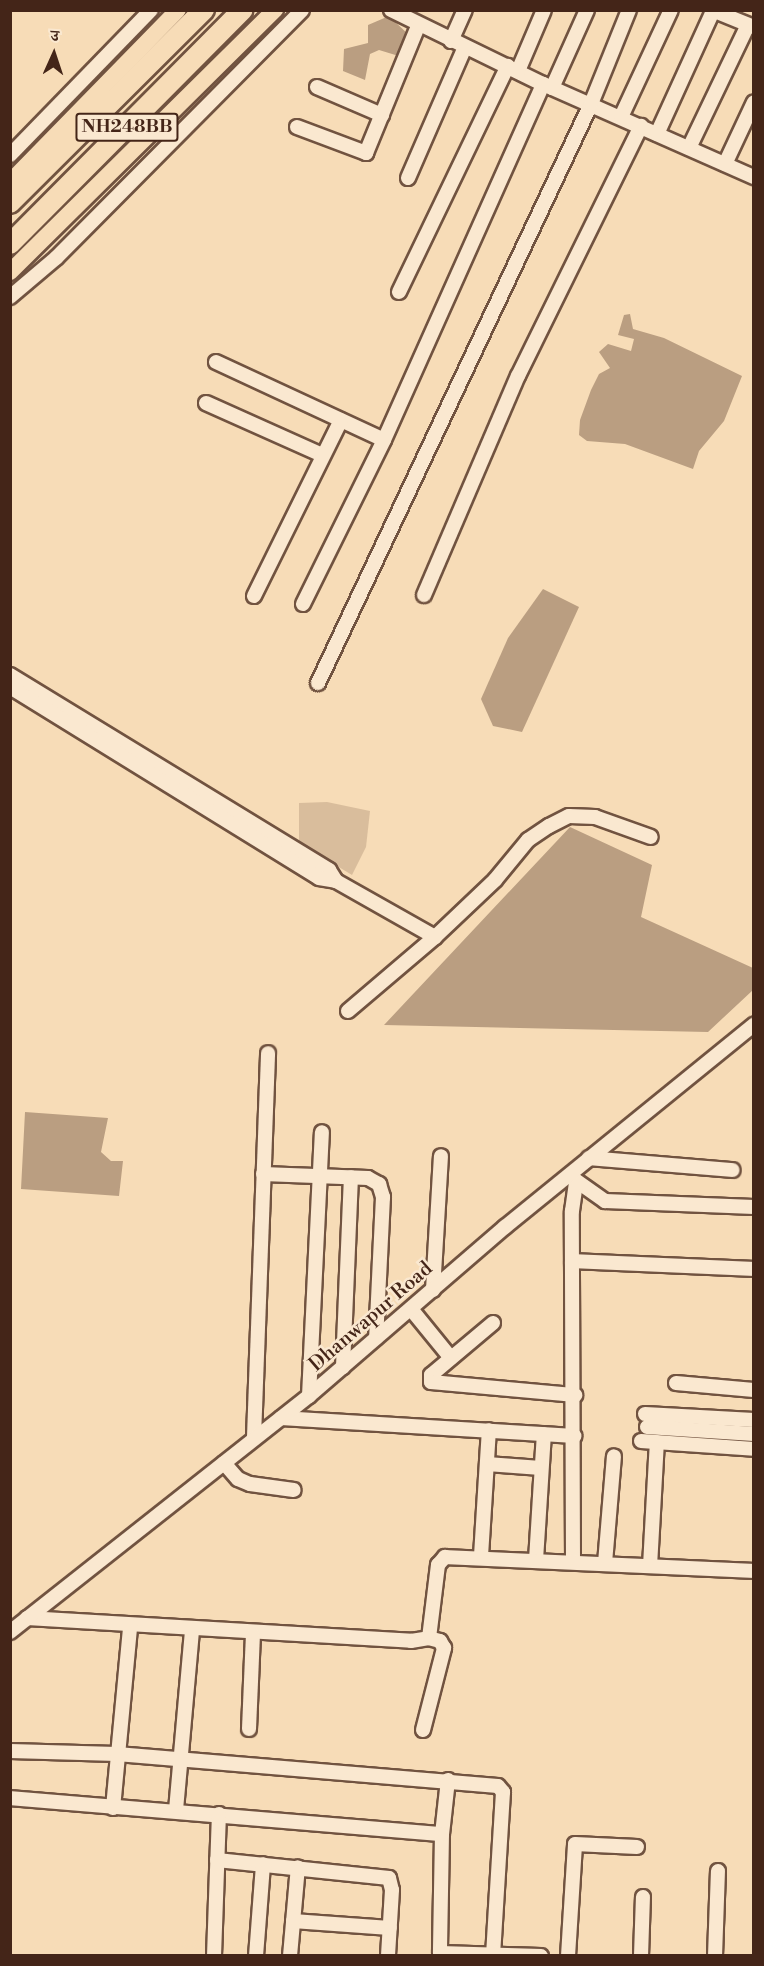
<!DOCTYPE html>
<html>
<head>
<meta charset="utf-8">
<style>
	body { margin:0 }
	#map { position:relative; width:764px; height:1966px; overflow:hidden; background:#f7dcb7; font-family:"Libre Bodoni","Noto Serif Devanagari",serif }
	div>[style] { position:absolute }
	.green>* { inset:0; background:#d9bd9c }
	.water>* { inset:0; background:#ba9e81 }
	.roads { filter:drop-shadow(2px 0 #715340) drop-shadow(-2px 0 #715340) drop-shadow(0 2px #715340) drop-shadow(0 -2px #715340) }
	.minor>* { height:14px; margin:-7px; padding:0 7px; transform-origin:7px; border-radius:7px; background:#fae8d0 }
	.major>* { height:16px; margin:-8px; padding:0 8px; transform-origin:8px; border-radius:8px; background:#f7dcb7 }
	.highway>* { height:20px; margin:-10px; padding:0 10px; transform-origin:10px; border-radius:10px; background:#f7dcb7 }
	span { translate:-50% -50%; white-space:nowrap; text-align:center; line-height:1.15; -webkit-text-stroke:5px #fae8d0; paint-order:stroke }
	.shield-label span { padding:2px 4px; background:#fae8d0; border:2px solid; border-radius:4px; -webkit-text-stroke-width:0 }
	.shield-label { font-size:18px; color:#442518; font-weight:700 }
	.street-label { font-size:20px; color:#442518 }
	.frame { position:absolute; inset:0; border:12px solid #442518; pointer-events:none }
	.north { position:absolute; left:24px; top:24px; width:60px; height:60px; -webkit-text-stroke:4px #fae8d0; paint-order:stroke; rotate:3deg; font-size:16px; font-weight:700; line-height:24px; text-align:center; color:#442518 }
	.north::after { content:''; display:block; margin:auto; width:21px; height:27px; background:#442518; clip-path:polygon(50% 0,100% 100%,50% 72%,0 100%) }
</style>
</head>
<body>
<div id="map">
	<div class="green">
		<i style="clip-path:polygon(327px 802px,370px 811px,366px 847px,352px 875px,299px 843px,299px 803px)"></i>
	</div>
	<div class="water">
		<i style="clip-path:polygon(389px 16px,411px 37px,402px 57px,379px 50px,370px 54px,365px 80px,343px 71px,344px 49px,368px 43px,368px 25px)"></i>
		<i style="clip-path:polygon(630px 314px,633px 329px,664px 338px,742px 376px,724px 421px,699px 451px,693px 469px,625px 444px,587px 441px,579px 435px,580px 420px,591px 390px,599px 374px,610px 368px,599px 352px,608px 344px,631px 351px,634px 339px,618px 335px,624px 315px)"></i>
		<i style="clip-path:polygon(543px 589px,579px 607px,522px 732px,493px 726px,481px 699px,508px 638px)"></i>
		<i style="clip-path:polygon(570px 827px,652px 865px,641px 917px,753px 968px,753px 990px,708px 1032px,384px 1025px)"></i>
		<i style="clip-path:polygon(25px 1112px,108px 1118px,101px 1152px,111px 1161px,123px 1161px,119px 1196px,21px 1189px)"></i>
	</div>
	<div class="roads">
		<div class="minor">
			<i style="left:391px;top:10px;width:169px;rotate:26deg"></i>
			<i style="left:543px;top:84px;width:231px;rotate:23.8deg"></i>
			<i style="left:712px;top:10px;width:45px;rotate:22deg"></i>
			<i style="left:451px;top:41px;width:34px;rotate:-66deg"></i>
			<i style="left:518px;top:71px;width:66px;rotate:-66.9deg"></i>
			<i style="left:317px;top:87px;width:71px;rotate:23.3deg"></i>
			<i style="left:552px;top:88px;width:85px;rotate:-65.8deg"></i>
			<i style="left:621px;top:117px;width:118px;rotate:-65deg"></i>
			<i style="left:297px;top:127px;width:74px;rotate:20.6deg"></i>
			<i style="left:366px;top:153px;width:137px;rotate:-67.7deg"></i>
			<i style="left:657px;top:134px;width:135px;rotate:-65.5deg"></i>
			<i style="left:689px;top:148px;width:136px;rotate:-64.4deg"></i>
			<i style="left:10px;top:155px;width:202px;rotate:-45.8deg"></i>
			<i style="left:725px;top:164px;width:68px;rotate:-64.9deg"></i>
			<i style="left:408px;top:178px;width:143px;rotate:-66.5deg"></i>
			<i style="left:399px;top:292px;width:251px;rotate:-64.3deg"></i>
			<i style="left:10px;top:297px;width:60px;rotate:-40.3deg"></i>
			<i style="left:56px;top:258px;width:349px;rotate:-45.2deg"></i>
			<i style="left:216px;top:362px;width:185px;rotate:24.9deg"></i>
			<i style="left:206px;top:403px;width:127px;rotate:24.1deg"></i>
			<i style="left:424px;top:595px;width:238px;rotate:-66.8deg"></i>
			<i style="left:518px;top:376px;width:279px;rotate:-63.8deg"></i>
			<i style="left:254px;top:596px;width:196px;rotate:-63.7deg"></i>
			<i style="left:303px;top:604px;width:183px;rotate:-63.7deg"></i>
			<i style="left:384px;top:440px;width:390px;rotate:-65.9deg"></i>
			<i style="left:10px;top:675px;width:374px;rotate:31.4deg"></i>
			<i style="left:329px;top:870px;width:13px;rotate:58deg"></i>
			<i style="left:318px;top:683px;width:640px;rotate:-64.76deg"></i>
			<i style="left:591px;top:104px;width:101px;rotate:-68deg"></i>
			<i style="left:10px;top:687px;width:363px;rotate:31.7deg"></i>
			<i style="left:319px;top:878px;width:17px;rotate:10deg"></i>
			<i style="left:336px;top:881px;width:114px;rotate:29.5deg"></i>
			<i style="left:348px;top:1011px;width:114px;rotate:-40.4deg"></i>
			<i style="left:435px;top:937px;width:83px;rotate:-43.5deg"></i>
			<i style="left:495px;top:880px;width:52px;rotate:-50.5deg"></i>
			<i style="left:528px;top:840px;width:25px;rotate:-34deg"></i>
			<i style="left:549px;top:826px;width:22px;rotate:-27deg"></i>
			<i style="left:569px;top:816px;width:26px;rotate:2deg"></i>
			<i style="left:595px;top:817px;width:59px;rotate:19.7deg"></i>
			<i style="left:589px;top:1158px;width:144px;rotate:4.8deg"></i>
			<i style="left:263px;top:1174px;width:105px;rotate:2.2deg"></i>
			<i style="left:368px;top:1178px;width:13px;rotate:29deg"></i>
			<i style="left:379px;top:1184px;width:14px;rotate:73deg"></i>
			<i style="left:383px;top:1197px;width:141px;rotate:92.8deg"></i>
			<i style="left:571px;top:1177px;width:42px;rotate:35.2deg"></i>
			<i style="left:605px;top:1201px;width:149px;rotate:2.3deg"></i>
			<i style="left:572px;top:1261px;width:182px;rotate:2.5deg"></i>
			<i style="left:433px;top:1290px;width:134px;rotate:-86.6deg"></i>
			<i style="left:411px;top:1309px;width:63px;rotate:50.8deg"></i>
			<i style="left:493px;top:1323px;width:81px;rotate:140deg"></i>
			<i style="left:431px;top:1375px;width:7px;rotate:90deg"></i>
			<i style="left:431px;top:1382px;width:145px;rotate:5.2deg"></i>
			<i style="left:343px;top:1367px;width:190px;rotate:-87.6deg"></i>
			<i style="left:676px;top:1383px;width:78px;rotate:5.1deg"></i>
			<i style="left:309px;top:1396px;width:264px;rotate:-87.2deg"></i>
			<i style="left:645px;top:1414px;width:109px;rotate:3.2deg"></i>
			<i style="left:281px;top:1418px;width:294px;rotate:3.5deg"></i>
			<i style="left:647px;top:1427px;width:107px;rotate:3.7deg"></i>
			<i style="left:254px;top:1437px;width:384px;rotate:-87.9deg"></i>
			<i style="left:641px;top:1441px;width:113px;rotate:4deg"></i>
			<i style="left:224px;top:1463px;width:21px;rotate:49deg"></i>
			<i style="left:238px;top:1479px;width:13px;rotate:23deg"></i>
			<i style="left:250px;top:1484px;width:44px;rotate:7.8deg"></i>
			<i style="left:487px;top:1464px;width:54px;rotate:4.2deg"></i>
			<i style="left:481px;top:1556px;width:126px;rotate:-86.4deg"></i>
			<i style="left:536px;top:1560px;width:126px;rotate:-86.4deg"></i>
			<i style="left:573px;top:1561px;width:350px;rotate:-90.2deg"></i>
			<i style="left:572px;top:1211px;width:30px;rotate:-82deg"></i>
			<i style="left:605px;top:1563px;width:107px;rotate:-85.2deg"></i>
			<i style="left:650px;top:1566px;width:124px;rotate:-86.8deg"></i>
			<i style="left:27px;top:1618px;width:385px;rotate:3.4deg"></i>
			<i style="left:411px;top:1641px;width:18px;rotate:-9deg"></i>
			<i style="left:429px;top:1638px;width:74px;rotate:-83deg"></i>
			<i style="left:438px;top:1565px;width:11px;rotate:-49deg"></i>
			<i style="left:445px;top:1557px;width:309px;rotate:2.6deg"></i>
			<i style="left:10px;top:1632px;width:381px;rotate:-38.3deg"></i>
			<i style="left:309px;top:1396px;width:259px;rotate:-40.8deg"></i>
			<i style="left:505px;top:1227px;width:321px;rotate:-39.1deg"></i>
			<i style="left:249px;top:1729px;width:94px;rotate:-87.6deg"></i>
			<i style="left:423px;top:1730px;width:85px;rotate:-75.6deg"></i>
			<i style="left:444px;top:1648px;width:8px;rotate:-120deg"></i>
			<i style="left:440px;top:1641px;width:11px;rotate:-165deg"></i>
			<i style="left:10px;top:1751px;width:107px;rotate:1.6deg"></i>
			<i style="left:117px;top:1754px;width:382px;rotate:4.8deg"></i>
			<i style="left:498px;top:1786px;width:8px;rotate:50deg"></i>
			<i style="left:503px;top:1792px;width:164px;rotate:93.5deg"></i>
			<i style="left:448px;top:1780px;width:54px;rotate:96.3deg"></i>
			<i style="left:442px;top:1834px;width:119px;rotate:91deg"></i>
			<i style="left:440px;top:1953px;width:101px;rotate:1.7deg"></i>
			<i style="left:10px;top:1798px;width:433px;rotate:4.8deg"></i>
			<i style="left:113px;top:1808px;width:182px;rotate:-84.6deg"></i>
			<i style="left:176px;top:1810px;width:181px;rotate:-84.9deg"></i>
			<i style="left:217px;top:1860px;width:173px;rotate:6deg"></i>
			<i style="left:389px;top:1878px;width:12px;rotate:76deg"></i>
			<i style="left:392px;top:1890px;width:66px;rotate:93.5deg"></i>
			<i style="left:293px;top:1921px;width:97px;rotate:4.1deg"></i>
			<i style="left:214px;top:1956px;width:142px;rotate:-88deg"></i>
			<i style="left:256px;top:1956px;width:92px;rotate:-85.6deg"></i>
			<i style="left:290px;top:1956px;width:89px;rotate:-84.9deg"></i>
			<i style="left:568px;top:1956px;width:112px;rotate:-86.4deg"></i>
			<i style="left:575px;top:1844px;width:62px;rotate:2.8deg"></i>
			<i style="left:641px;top:1956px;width:59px;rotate:-88.1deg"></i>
			<i style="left:715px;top:1956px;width:85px;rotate:-88deg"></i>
		</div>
		<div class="major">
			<i style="left:10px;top:182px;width:240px;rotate:-45.7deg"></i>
			<i style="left:10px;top:272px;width:373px;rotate:-44.7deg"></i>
		</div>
		<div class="highway">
			<i style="left:10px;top:203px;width:274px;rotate:-44.9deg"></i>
			<i style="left:10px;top:244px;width:330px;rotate:-45.2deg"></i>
		</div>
	</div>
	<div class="shield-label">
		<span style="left:127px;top:127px">NH248BB</span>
	</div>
	<div class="street-label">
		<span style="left:371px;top:1317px;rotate:-41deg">Dhanwapur Road</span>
	</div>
	<div class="frame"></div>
	<div class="north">उ</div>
</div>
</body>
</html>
